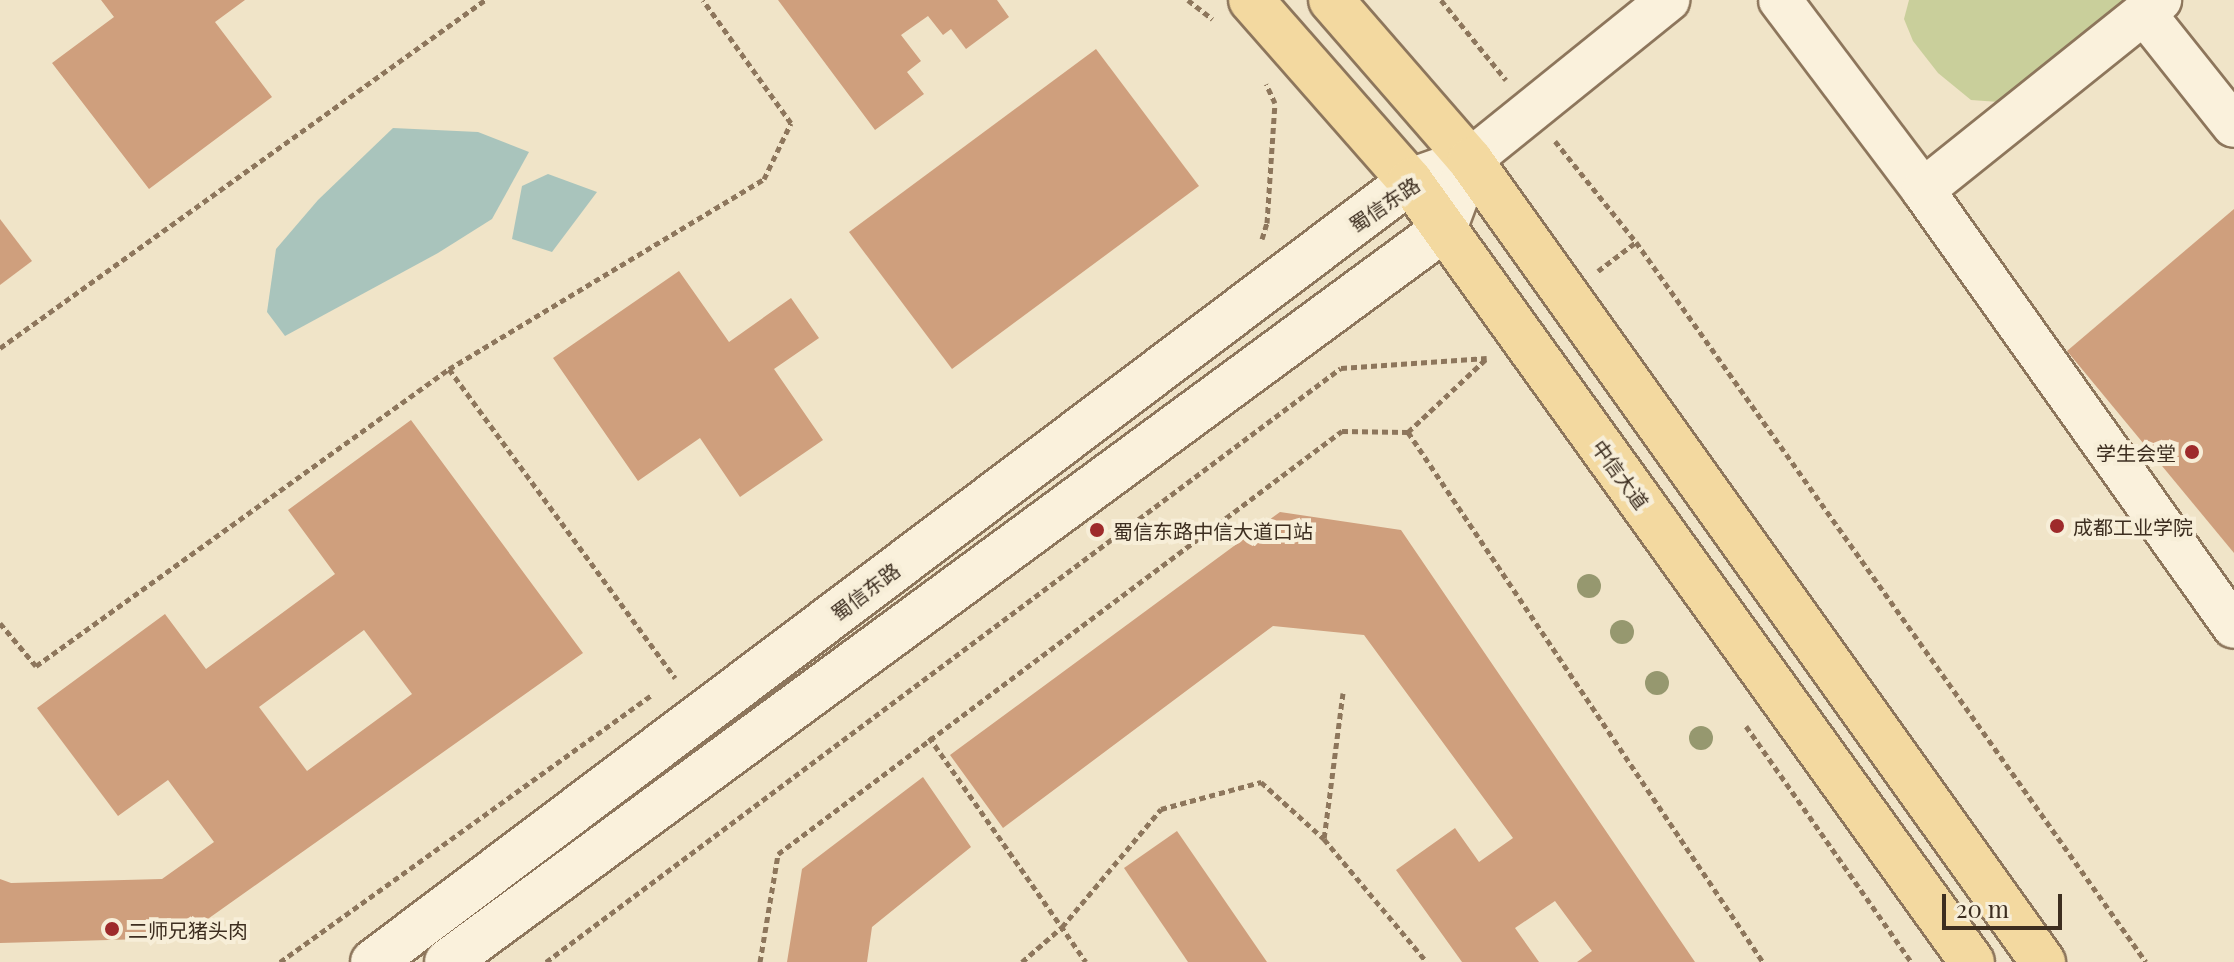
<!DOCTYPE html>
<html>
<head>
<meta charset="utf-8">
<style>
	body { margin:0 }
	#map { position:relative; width:2234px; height:962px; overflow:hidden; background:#f0e4c8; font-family:"Playfair Display","Noto Sans SC",serif }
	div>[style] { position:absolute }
	.green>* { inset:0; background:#c9cf9b }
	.water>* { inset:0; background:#a9c4bc }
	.building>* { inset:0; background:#cf9f7d }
	.path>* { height:5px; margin-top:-2.5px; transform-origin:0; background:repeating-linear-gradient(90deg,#8d765c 0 6px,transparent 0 10px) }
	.roads { filter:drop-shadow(2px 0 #8d765c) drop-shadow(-2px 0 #8d765c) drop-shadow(0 2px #8d765c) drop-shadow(0 -2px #8d765c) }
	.street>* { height:42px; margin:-21px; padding:0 21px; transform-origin:21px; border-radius:21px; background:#faf1dc }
	.secondary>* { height:44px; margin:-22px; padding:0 22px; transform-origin:22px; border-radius:22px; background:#faf1dc }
	.primary>* { height:44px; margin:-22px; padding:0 22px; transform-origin:22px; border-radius:22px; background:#f3d9a0 }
	.trees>* { width:24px; height:24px; margin:-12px; border-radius:50%; background:#96986f }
	.dots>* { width:22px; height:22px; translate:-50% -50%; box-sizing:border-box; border:4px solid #f7eed8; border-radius:50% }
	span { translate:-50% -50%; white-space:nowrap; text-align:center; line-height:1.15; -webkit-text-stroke:8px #f7eed8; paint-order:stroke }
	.street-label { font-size:20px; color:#3d2e20 }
	.poi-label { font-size:20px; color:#3d2e20 }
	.right { translate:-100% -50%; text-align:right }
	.left { translate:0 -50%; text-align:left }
	.scale { position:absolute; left:1942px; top:894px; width:120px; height:36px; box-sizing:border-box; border:4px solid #3d2e20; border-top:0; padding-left:10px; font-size:24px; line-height:28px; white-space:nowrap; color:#3d2e20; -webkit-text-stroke:6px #f7eed8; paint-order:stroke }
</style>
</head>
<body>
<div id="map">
	<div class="green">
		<i style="clip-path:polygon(1909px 0,2145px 0,2013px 103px,1971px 100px,1938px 73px,1913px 41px,1904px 19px)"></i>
	</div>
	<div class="water">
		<i style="clip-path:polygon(393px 128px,478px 132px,529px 152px,492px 219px,438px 253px,285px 336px,267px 312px,276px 249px,318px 200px)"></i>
		<i style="clip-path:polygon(548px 174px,597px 192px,552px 252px,512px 239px,522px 186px)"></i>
	</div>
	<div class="building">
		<i style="clip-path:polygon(101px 0,245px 0,215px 22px,272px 97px,149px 189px,52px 63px,114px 17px)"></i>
		<i style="clip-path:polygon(778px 0,997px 0,1009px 17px,966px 49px,951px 29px,943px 35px,928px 16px,901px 35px,921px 61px,907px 72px,924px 94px,875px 130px)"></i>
		<i style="clip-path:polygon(1096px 49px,1199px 186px,952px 369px,849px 232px)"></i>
		<i style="clip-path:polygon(2234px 209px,2234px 553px,2067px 351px)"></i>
		<i style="clip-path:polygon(0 219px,32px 261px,0 285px)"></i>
		<i style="clip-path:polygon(679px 271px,729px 342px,791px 298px,819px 338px,774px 369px,823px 440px,740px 497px,700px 438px,638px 481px,553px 358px)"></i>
		<i style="clip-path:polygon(evenodd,411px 420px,583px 653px,181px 938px,0 943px,0 879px,11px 883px,162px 879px,214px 842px,168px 780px,118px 816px,37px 708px,165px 614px,206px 669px,335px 574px,288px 510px,411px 420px,364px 630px,412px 694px,307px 771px,259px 707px,364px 630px)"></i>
		<i style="clip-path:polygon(1280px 512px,1401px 530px,1695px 962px,1577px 962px,1592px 951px,1555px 901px,1515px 928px,1539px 962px,1462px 962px,1396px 870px,1455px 828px,1479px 862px,1513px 838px,1364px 635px,1273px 626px,1003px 828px,950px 755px)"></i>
		<i style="clip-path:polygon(923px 777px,971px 847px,872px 927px,867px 962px,787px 962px,802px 869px)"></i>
		<i style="clip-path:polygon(1177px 831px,1267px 962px,1188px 962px,1124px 868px)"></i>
	</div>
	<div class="path">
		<i style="left:1188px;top:0;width:31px;rotate:38deg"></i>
		<i style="left:1441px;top:0;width:103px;rotate:50.9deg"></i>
		<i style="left:1555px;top:141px;width:129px;rotate:51.3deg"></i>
		<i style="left:1636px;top:242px;width:882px;rotate:54.69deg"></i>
		<i style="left:1262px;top:239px;width:17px;rotate:-73deg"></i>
		<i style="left:1267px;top:223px;width:120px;rotate:-86.2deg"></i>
		<i style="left:1275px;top:103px;width:21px;rotate:-115deg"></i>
		<i style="left:1598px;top:271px;width:48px;rotate:-37.3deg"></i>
		<i style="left:0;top:348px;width:597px;rotate:-35.66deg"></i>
		<i style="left:449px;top:369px;width:383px;rotate:53.8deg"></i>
		<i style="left:1408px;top:432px;width:107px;rotate:-43.1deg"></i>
		<i style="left:0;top:623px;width:56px;rotate:50.1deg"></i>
		<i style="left:36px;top:666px;width:509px;rotate:-35.72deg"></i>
		<i style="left:449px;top:369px;width:368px;rotate:-31.1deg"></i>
		<i style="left:764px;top:179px;width:62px;rotate:-64.3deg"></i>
		<i style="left:791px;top:123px;width:151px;rotate:-125.6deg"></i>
		<i style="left:1343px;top:693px;width:147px;rotate:97.4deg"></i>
		<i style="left:1324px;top:839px;width:160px;rotate:50.1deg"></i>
		<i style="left:1746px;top:726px;width:288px;rotate:55deg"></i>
		<i style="left:929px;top:737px;width:274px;rotate:55.1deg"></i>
		<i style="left:280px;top:962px;width:458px;rotate:-35.7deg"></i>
		<i style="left:546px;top:962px;width:992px;rotate:-36.77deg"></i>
		<i style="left:1341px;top:368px;width:146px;rotate:-3.9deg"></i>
		<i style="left:760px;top:962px;width:109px;rotate:-80.5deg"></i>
		<i style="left:778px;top:854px;width:705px;rotate:-36.87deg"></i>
		<i style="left:1342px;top:431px;width:66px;rotate:0.9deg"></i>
		<i style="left:1408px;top:432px;width:638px;rotate:56.19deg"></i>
		<i style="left:1022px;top:962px;width:53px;rotate:-41.2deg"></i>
		<i style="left:1062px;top:927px;width:154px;rotate:-50deg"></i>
		<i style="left:1161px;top:809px;width:104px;rotate:-15.1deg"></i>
		<i style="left:1261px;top:782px;width:85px;rotate:42.1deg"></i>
	</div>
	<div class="roads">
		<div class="street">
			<i style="left:1780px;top:0;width:238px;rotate:53deg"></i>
			<i style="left:1923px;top:190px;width:536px;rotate:54.56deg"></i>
			<i style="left:2144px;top:13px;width:144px;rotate:51.5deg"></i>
			<i style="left:1470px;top:160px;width:255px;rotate:-38.9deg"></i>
			<i style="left:1923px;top:190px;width:304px;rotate:-38.7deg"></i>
		</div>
		<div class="secondary">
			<i style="left:373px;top:962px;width:1298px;rotate:-36.98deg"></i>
			<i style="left:1410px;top:181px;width:64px;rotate:-19.3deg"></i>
			<i style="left:447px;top:962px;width:1237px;rotate:-36.32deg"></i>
			<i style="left:1444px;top:229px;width:74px;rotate:-69.4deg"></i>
		</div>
		<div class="primary">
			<i style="left:1251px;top:0;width:241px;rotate:48.7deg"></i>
			<i style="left:1410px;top:181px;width:962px;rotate:54.26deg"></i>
			<i style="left:1331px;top:0;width:212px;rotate:49deg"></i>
			<i style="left:1470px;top:160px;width:986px;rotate:54.46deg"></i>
		</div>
	</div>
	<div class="trees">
		<i style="left:1589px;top:586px"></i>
		<i style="left:1622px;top:632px"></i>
		<i style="left:1657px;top:683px"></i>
		<i style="left:1701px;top:738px"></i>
	</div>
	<div class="dots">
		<i style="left:2192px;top:452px;background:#9e2a2b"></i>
		<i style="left:2057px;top:526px;background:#9e2a2b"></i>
		<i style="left:1097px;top:530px;background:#9e2a2b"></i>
		<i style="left:112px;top:929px;background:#9e2a2b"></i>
	</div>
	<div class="street-label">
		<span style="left:1384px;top:204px;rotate:-34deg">蜀信东路</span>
		<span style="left:1621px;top:474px;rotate:54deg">中信大道</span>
		<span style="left:865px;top:591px;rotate:-37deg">蜀信东路</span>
	</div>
	<div class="poi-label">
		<span class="right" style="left:2176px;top:452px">学生会堂</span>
		<span class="left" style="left:2073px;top:526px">成都工业学院</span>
		<span class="left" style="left:1113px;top:530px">蜀信东路中信大道口站</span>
		<span class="left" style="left:128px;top:929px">二师兄猪头肉</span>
	</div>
	<div class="scale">20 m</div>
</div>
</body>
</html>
